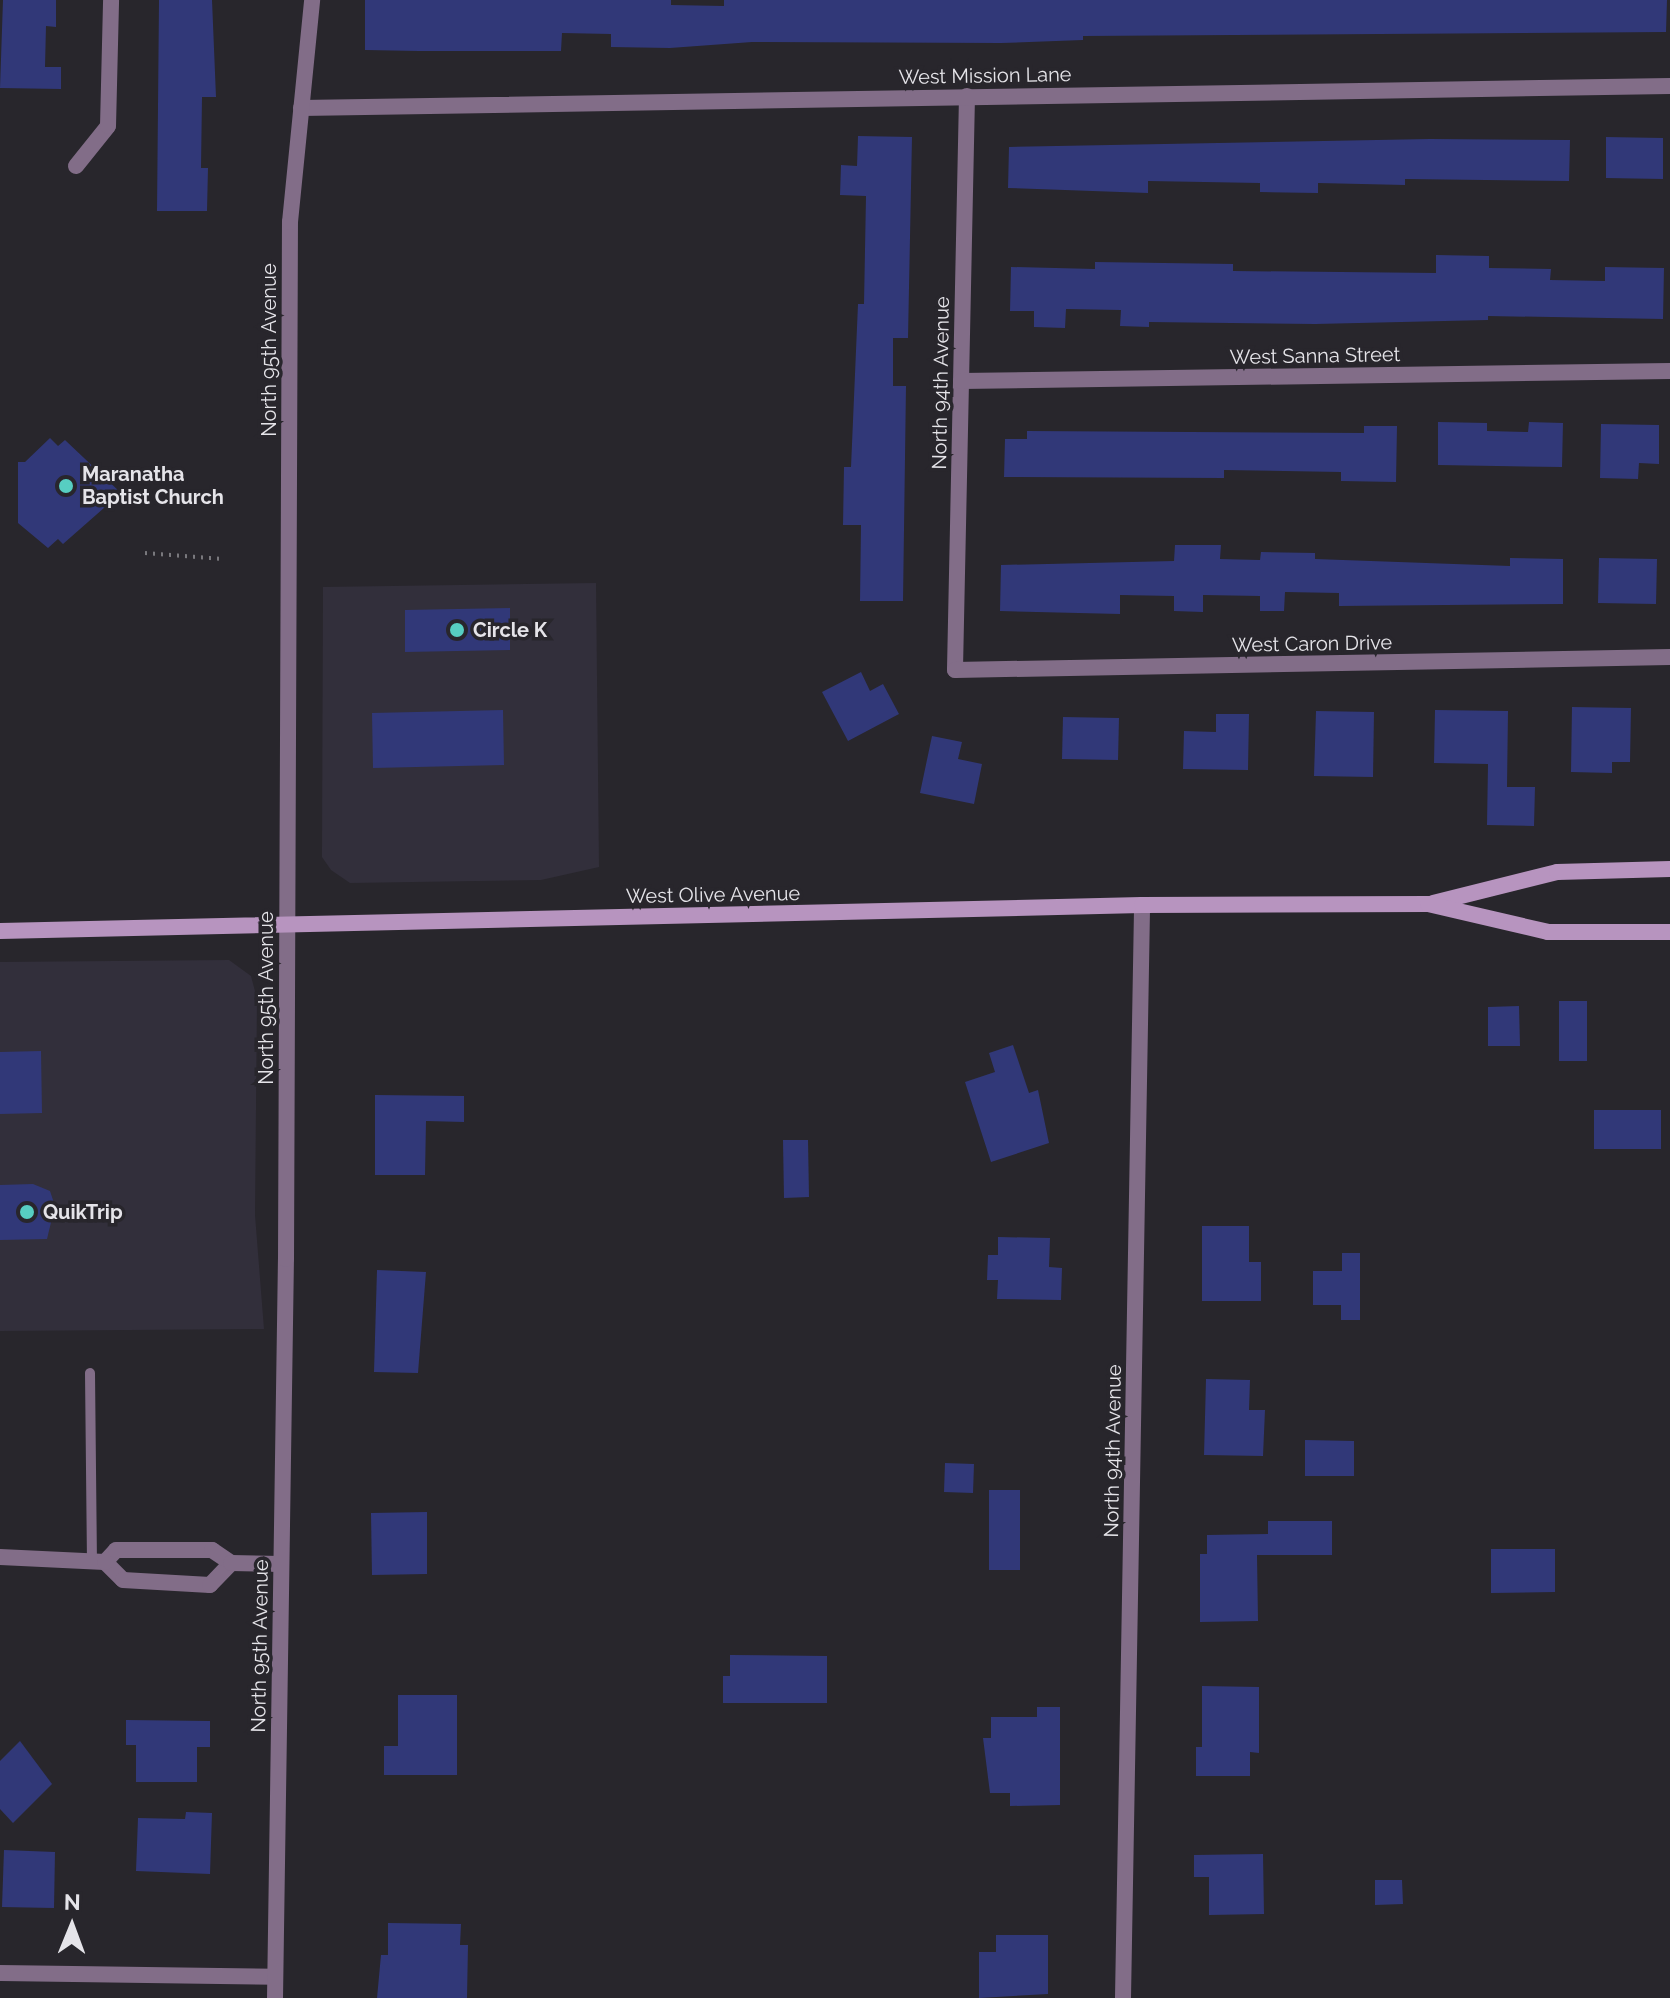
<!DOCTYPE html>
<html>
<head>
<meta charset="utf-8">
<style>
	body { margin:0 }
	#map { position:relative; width:1670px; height:1998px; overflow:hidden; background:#28262c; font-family:Raleway,sans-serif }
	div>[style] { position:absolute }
	.built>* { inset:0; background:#322f3b }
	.building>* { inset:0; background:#313878 }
	.path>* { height:4px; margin-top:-2px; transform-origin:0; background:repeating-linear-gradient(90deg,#79787d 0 2px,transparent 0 8px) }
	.service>* { height:10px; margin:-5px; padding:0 5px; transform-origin:5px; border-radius:5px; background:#826d88 }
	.minor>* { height:16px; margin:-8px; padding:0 8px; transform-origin:8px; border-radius:8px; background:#826d88 }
	.tertiary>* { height:16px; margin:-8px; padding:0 8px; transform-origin:8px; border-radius:8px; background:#826d88 }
	.secondary>* { height:16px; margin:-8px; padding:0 8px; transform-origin:8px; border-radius:8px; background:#b794bf }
	.dots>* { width:22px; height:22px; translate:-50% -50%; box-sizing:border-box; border:4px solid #28262c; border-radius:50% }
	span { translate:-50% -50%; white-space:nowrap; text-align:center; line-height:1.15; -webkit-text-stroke:7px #28262c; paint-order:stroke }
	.street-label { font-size:20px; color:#e5e4e9 }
	.poi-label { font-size:20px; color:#e5e4e9; font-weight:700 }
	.left { translate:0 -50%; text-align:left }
	.north { position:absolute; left:32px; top:1886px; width:80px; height:80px; -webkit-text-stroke:6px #28262c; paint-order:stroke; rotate:1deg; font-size:22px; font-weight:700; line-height:32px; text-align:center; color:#e5e4e9 }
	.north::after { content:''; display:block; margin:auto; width:28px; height:36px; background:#e5e4e9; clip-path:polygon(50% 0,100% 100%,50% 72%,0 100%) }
</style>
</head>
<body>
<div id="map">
	<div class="built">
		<i style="clip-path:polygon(596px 583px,599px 867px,541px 880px,350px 883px,331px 870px,322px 857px,323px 587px)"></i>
		<i style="clip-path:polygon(229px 960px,251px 976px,257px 999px,255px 1215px,264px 1329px,0 1331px,0 962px)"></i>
	</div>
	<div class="building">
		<i style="clip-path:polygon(3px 0,56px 0,56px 27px,46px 26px,45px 67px,61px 67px,61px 89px,0 88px)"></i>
		<i style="clip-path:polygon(159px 0,212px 0,216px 97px,202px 97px,201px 168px,208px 168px,207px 211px,157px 211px)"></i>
		<i style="clip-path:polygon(365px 0,671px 0,671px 5px,724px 6px,724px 0,1667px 0,1666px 32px,1083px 36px,1083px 40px,1001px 43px,752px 42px,670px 48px,611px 47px,611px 34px,562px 33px,561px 51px,419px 51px,365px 50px)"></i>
		<i style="clip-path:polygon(858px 136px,912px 137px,908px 338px,893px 338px,893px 386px,906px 386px,903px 601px,860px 601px,861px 525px,843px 525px,844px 467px,851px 467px,858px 304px,864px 304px,866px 196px,840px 195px,841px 165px,857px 166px)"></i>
		<i style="clip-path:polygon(1606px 137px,1663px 138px,1663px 179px,1606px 178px)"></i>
		<i style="clip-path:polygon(1430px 139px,1570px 140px,1569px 181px,1405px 179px,1405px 185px,1318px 183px,1318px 193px,1260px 192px,1260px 183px,1148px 181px,1148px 193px,1008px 188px,1009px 147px)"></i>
		<i style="clip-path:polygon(1436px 255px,1489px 256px,1489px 268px,1551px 269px,1550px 280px,1605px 281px,1605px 267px,1664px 268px,1663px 319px,1488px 316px,1488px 320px,1315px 324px,1149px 322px,1149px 327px,1120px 326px,1121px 310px,1066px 309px,1065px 328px,1034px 327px,1034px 311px,1010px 311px,1011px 267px,1095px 269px,1095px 262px,1233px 264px,1233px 271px,1436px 273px)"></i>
		<i style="clip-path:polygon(1438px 422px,1487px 423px,1487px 431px,1528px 432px,1529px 422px,1563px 423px,1562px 467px,1438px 465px)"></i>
		<i style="clip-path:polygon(1601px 424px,1659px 425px,1659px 464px,1639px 463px,1638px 479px,1600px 478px)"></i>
		<i style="clip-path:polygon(1364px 426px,1397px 426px,1396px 482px,1341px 481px,1341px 472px,1224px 470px,1224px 478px,1004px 477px,1005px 439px,1027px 439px,1027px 431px,1364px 433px)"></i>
		<i style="clip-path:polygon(50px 438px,58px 446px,65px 440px,121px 493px,63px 544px,58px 539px,48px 548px,18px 523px,18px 462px,25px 462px)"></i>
		<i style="clip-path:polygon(1175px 545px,1221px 545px,1220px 559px,1260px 560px,1261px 552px,1315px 553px,1315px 559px,1510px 566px,1510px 558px,1563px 559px,1563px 604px,1339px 606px,1339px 593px,1285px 592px,1284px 611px,1260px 611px,1260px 596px,1203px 595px,1203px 612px,1174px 611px,1174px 596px,1120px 595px,1120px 614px,1000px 611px,1001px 565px,1174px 561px)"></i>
		<i style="clip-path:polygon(1599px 558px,1657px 559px,1656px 604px,1598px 603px)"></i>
		<i style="clip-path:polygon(510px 608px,510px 650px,405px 652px,405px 610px)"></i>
		<i style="clip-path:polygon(861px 672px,870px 691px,883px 684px,899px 714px,848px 741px,822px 692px)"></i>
		<i style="clip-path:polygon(1572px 707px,1631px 708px,1630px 762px,1612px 762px,1612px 773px,1571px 772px)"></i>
		<i style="clip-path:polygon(503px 710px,504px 765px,373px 768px,372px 713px)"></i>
		<i style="clip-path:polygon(1435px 710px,1508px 711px,1507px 787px,1535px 787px,1534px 826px,1487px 825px,1488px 764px,1434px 763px)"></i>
		<i style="clip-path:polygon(1316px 711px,1374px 712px,1373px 777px,1314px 776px)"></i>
		<i style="clip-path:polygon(1216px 714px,1249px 714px,1248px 770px,1183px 769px,1184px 731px,1216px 732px)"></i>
		<i style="clip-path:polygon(1063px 717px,1119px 718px,1118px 760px,1062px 759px)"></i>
		<i style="clip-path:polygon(932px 736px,962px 742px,958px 759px,982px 764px,974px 804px,920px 793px)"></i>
		<i style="clip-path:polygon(1559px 1001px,1587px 1001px,1587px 1061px,1559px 1061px)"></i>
		<i style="clip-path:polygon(1519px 1006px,1520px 1046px,1488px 1046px,1488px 1007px)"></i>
		<i style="clip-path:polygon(1013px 1045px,1029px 1093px,1038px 1090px,1049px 1143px,991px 1162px,965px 1082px,995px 1072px,989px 1053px)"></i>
		<i style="clip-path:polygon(41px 1051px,42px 1113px,0 1114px,0 1052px)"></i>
		<i style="clip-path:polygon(375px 1095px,464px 1096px,464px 1122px,426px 1121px,425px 1175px,375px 1175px)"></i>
		<i style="clip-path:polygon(1594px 1110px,1661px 1110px,1661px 1149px,1594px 1149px)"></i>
		<i style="clip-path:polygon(783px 1140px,808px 1140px,809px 1197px,784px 1198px)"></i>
		<i style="clip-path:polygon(33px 1184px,50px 1191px,55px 1206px,47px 1239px,0 1240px,0 1185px)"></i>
		<i style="clip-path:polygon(1202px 1226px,1249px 1226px,1249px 1262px,1261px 1262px,1261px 1301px,1202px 1301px)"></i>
		<i style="clip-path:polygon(998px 1237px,1050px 1238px,1049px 1267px,1062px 1268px,1061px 1300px,997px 1299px,998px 1280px,987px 1280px,988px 1255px,998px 1255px)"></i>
		<i style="clip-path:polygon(1342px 1253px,1360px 1253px,1360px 1320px,1341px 1320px,1341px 1305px,1313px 1305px,1313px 1271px,1342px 1271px)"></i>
		<i style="clip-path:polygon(377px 1270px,426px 1272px,418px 1373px,374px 1372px)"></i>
		<i style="clip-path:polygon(1206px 1379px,1250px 1380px,1249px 1410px,1265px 1410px,1263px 1456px,1204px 1455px)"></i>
		<i style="clip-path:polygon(1305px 1440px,1354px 1441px,1354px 1476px,1305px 1476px)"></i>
		<i style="clip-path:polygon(945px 1463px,974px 1464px,973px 1493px,944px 1492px)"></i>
		<i style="clip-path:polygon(989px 1490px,1020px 1490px,1020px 1570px,989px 1570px)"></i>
		<i style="clip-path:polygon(427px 1512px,427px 1574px,372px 1575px,371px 1513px)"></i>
		<i style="clip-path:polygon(1268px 1521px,1332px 1521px,1332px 1555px,1257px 1555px,1258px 1621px,1200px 1622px,1200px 1554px,1207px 1554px,1207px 1535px,1268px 1534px)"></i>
		<i style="clip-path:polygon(1491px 1549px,1555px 1549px,1555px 1592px,1491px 1593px)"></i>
		<i style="clip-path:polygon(730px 1655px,827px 1656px,827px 1703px,723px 1703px,723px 1676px,730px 1676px)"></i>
		<i style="clip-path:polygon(1202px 1686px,1259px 1687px,1259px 1753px,1250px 1752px,1250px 1776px,1196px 1776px,1196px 1747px,1202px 1747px)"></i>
		<i style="clip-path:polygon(398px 1695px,457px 1695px,457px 1775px,384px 1775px,384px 1746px,398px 1746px)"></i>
		<i style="clip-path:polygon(1037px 1707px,1060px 1707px,1060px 1805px,1010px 1806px,1010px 1793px,990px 1793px,983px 1738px,991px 1738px,991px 1717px,1037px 1717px)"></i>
		<i style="clip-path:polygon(126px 1720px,210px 1721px,210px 1747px,197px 1747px,197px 1782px,136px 1782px,136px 1745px,126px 1745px)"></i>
		<i style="clip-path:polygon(20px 1741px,52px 1784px,13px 1823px,0 1809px,0 1761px)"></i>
		<i style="clip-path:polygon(186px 1812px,212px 1813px,210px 1874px,136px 1871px,138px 1818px,185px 1819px)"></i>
		<i style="clip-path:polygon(4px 1850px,55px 1852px,54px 1908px,2px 1907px)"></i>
		<i style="clip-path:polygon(1263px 1854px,1264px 1914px,1209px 1915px,1209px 1877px,1194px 1877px,1194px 1855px)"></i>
		<i style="clip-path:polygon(1375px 1880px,1402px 1880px,1403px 1904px,1375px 1905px)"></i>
		<i style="clip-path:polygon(388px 1923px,461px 1924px,460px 1945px,468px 1945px,467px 1998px,377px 1998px,381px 1955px,388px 1955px)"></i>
		<i style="clip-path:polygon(996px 1935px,1048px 1935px,1048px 1994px,979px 1998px,979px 1952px,996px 1952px)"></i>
	</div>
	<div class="path">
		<i style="left:145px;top:553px;width:78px;rotate:4.4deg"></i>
	</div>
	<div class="service">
		<i style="left:90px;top:1373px;width:188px;rotate:89.4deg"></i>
	</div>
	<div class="minor">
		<i style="left:967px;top:96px;width:574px;rotate:91.2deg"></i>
		<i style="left:955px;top:670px;width:715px;rotate:-1.04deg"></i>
		<i style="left:301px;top:108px;width:1369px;rotate:-0.92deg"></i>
		<i style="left:76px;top:166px;width:51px;rotate:-51.3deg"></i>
		<i style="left:108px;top:126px;width:126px;rotate:-88.6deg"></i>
		<i style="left:961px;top:381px;width:709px;rotate:-0.81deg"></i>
		<i style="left:0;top:1557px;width:105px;rotate:2.7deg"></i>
		<i style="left:105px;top:1562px;width:25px;rotate:45deg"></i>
		<i style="left:123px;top:1580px;width:87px;rotate:3.3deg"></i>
		<i style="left:210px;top:1585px;width:30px;rotate:-46deg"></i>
		<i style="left:105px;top:1562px;width:16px;rotate:-47deg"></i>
		<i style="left:116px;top:1550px;width:96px"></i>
		<i style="left:212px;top:1550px;width:23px;rotate:34deg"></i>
		<i style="left:231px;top:1563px;width:50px;rotate:1.1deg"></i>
		<i style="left:0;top:1973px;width:275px;rotate:0.8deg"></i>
		<i style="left:1123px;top:1998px;width:1093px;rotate:-89deg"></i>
	</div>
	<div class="tertiary">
		<i style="left:275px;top:1998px;width:739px;rotate:-89.15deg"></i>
		<i style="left:286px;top:1259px;width:1037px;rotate:-89.78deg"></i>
		<i style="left:290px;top:222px;width:223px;rotate:-84.3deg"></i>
	</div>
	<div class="secondary">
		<i style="left:1433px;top:903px;width:128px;rotate:-14deg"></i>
		<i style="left:1557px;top:872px;width:113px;rotate:-1.5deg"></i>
		<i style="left:0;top:931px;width:1142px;rotate:-1.3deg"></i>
		<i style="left:1142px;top:905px;width:286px;rotate:-0.2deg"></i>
		<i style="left:1428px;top:904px;width:123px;rotate:13.1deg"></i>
		<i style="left:1548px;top:932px;width:122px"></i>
	</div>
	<div class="dots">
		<i style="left:66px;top:486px;background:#57cec2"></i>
		<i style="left:457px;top:630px;background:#57cec2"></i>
		<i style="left:27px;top:1212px;background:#57cec2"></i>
	</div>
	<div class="street-label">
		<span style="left:985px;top:76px;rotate:-1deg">West Mission Lane</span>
		<span style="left:269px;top:350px;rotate:-90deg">North 95th Avenue</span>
		<span style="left:1315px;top:356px;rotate:-1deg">West Sanna Street</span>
		<span style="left:941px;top:383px;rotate:-89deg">North 94th Avenue</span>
		<span style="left:1312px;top:644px;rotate:-1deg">West Caron Drive</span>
		<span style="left:713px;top:895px;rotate:-1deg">West Olive Avenue</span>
		<span style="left:266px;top:998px;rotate:-90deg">North 95th Avenue</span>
		<span style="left:1113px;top:1451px;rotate:-89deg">North 94th Avenue</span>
		<span style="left:260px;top:1646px;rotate:-89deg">North 95th Avenue</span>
	</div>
	<div class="poi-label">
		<span class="left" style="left:82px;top:486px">Maranatha<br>Baptist Church</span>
		<span class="left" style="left:473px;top:630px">Circle K</span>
		<span class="left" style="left:43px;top:1212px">QuikTrip</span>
	</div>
	<div class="north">N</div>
</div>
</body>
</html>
